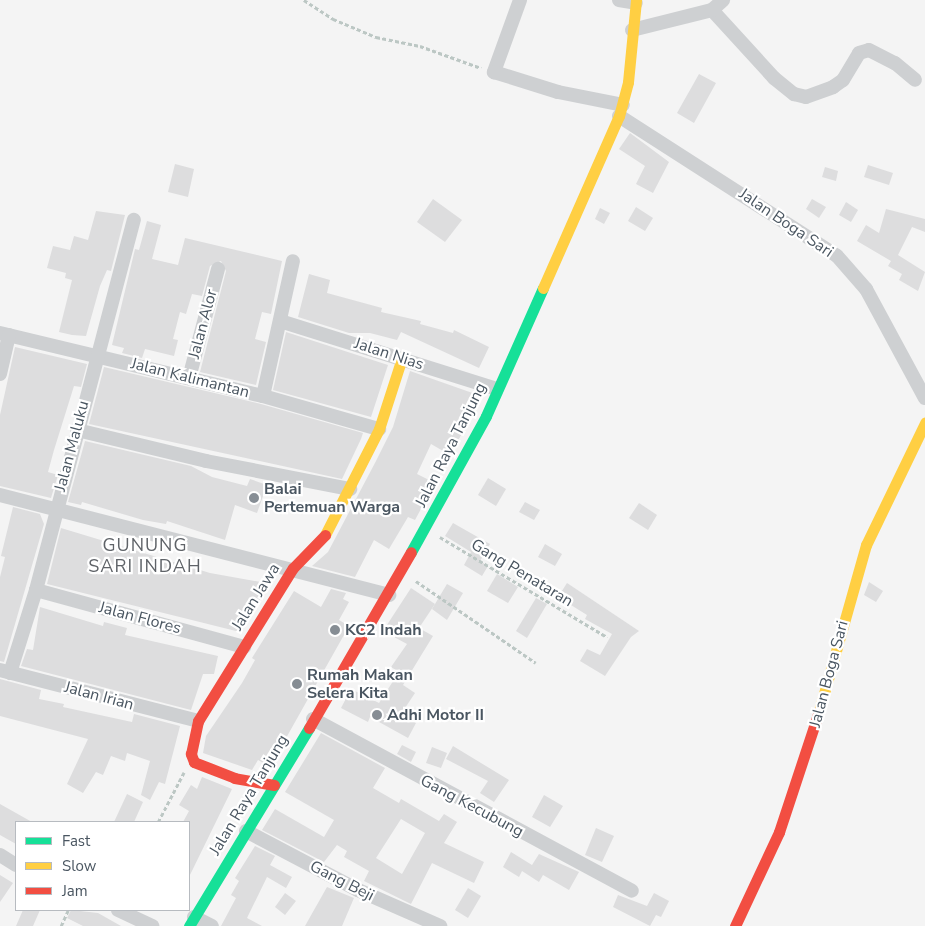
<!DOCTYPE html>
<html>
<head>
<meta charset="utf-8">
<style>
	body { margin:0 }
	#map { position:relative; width:925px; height:926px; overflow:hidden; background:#f4f4f4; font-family:"Nunito Sans",sans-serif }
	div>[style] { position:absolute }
	.building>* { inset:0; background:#ddddde }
	.path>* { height:2.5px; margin-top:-1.25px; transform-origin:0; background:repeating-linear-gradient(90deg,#bcc7c4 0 4px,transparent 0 6.5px) }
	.street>* { height:14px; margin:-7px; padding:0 7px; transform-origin:7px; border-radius:7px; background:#ced0d2 }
	.fast>* { height:11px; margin:-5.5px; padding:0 5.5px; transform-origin:5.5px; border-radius:5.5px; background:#16e098 }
	.slow>* { height:11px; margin:-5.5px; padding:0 5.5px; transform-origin:5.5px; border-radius:5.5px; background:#ffcf43 }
	.jam>* { height:11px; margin:-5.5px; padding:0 5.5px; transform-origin:5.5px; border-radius:5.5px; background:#f24e42 }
	.dots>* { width:14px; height:14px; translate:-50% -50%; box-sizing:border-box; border:2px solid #fff; border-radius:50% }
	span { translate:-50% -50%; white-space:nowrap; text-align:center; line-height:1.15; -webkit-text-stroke:4.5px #fff; paint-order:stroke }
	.street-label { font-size:16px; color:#4a5661 }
	.poi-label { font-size:16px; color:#4a5661; font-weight:700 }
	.left { translate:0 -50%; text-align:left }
	.neighbourhood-label { font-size:18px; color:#5f6368; letter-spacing:1px }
	.legend { position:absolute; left:15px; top:821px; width:175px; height:90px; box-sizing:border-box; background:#fff; border:1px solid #b7bbc0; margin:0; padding:6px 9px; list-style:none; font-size:15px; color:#4a5661 }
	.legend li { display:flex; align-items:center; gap:10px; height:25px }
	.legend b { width:25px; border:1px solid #b7bbc0 }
</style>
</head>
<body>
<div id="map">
	<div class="building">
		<i style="clip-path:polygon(699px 74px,716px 83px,694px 123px,677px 113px)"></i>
		<i style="clip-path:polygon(630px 133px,669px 162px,653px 193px,636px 184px,645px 166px,619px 149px)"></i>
		<i style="clip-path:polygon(175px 164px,194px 169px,188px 197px,168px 192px)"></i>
		<i style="clip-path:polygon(868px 165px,893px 173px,889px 185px,864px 177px)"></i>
		<i style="clip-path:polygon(825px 167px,838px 171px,836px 181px,822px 177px)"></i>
		<i style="clip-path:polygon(433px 199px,462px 220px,445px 242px,417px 222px)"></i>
		<i style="clip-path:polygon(812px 199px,826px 207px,819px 218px,806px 209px)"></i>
		<i style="clip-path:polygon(846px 202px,858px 210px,851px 222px,839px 215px)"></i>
		<i style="clip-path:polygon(636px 207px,653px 218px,645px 231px,628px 221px)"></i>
		<i style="clip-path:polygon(600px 208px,610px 213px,604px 224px,595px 219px)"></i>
		<i style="clip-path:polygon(886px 209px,925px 219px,925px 232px,912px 227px,898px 255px,925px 272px,918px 291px,899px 280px,902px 274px,888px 266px,891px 261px,857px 241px,866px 225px,879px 233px)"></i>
		<i style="clip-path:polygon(96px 211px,125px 215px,111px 271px,107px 270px,100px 286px,86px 336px,72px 335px,59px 332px,72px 280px,65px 278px,66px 273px,47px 268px,53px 246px,70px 250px,74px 236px,88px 240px)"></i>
		<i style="clip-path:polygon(147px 221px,161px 225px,152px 259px,178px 265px,185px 238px,282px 261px,271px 314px,262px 312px,255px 339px,266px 342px,256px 385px,200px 372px,226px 271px,221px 261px,210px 266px,202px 296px,192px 294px,186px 314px,180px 312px,173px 339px,178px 340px,174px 356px,145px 349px,142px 358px,122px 353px,124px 348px,112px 345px,135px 249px,139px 250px)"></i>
		<i style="clip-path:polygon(309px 274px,330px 280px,327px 293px,382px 308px,381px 312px,421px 321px,420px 324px,453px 333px,454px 330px,489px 347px,479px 368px,401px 332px,397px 340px,370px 333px,349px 333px,298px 317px)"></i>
		<i style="clip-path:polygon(286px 332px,388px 365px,371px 417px,273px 390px)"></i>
		<i style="clip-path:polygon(15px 347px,87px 364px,81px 387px,74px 386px,54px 450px,48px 472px,58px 475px,51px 498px,0 486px,0 415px)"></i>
		<i style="clip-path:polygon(104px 367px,261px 404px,363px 433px,361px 439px,342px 479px,89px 424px)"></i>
		<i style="clip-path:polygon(410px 371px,481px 396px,475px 410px,450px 455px,431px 444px,417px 474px,435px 483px,415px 520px,408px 517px,389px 549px,374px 540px,355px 577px,312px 566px,328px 552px,376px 461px,393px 427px)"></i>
		<i style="clip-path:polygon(85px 441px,191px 466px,212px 477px,247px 486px,250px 479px,267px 485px,257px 513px,235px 505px,225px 540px,167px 521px,166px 524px,143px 520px,82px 502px,81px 505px,68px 502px)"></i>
		<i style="clip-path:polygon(488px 478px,506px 489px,496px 506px,478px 495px)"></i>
		<i style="clip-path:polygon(525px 502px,540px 510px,534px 520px,519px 512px)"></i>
		<i style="clip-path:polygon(639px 503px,657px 515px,648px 530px,629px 518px)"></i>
		<i style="clip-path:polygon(13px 507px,40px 514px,44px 524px,4px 662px,0 661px,0 577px,5px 557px,1px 556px)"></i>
		<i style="clip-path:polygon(453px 523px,490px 544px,480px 561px,488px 566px,482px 576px,464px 565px,471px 552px,445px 536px)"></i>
		<i style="clip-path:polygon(61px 528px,210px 573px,266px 583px,262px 596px,255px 608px,250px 607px,240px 632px,47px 584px)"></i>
		<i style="clip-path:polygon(545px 544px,562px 554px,555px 566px,538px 557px)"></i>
		<i style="clip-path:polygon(497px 574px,518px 587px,508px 603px,487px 591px)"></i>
		<i style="clip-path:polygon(869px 582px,883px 591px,876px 602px,864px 595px)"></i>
		<i style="clip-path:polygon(567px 583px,639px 631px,631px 637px,605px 676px,580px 661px,587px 649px,600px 655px,612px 634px,585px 619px,587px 615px,558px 597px)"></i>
		<i style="clip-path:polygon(447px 584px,463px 593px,447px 620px,432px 609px)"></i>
		<i style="clip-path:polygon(411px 588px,435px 604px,419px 628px,433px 636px,403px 685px,415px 693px,401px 714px,416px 723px,408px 738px,370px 717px,368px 722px,341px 708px,351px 689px,379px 703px,399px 672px,391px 667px,407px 644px,383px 631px)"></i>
		<i style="clip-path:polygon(331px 589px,346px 593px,343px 599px,349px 602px,339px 620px,349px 626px,281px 747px,278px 745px,267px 765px,258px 760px,252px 770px,203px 753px,206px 736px,242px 683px,255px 660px,252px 658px,294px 591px,321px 607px)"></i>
		<i style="clip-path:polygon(536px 598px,547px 604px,527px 638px,516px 631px)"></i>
		<i style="clip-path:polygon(40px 607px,103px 626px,104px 622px,127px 628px,125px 635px,218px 656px,214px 674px,203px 674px,191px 710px,21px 666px,27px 649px,33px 650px)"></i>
		<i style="clip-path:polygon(0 679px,41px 690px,39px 699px,64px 704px,63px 707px,132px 722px,134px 714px,180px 726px,165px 784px,159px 782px,150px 800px,141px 795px,150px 761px,127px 753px,125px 761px,111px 756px,103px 775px,96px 772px,83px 793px,67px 784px,88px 739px,0 716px)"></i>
		<i style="clip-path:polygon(evenodd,321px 733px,385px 768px,373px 788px,399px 803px,401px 799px,439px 821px,444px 814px,457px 822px,444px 843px,484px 862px,474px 883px,432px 863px,411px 904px,364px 881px,369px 871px,344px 857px,347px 851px,337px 845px,324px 862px,262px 830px,275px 809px,324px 837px,334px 820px,285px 792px,321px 733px,401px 819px,425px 833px,402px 874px,376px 858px,401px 819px)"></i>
		<i style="clip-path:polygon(402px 745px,416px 752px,411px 762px,397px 754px)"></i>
		<i style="clip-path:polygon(453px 746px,509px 780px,494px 802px,480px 793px,488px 781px,446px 759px)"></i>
		<i style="clip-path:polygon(432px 747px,447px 753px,441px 768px,426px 763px)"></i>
		<i style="clip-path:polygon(202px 777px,232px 789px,189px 877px,189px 822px,183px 822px,189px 811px,179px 805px,191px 785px,197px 789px)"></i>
		<i style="clip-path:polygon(127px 794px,143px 802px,134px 822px,114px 822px)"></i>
		<i style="clip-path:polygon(544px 795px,563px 806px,550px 827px,532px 817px)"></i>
		<i style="clip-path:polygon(0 804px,32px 822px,16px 822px,16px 844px,0 835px)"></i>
		<i style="clip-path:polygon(596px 828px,614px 836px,602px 862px,585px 855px)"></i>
		<i style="clip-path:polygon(255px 846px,275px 856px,270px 865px,292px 877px,286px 888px,267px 877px,247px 918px,262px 926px,221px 926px,236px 898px,231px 895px,239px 881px,235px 878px)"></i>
		<i style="clip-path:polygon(511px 852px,532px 865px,539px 854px,579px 872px,569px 890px,543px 875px,539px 882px,522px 871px,519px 877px,503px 867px)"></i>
		<i style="clip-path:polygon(0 875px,13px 883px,0 902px)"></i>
		<i style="clip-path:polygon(327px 887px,354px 898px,342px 926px,305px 926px)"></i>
		<i style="clip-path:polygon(468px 888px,481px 896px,468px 918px,455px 910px)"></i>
		<i style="clip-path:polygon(285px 893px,296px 901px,285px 915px,275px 907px)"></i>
		<i style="clip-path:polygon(654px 893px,669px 901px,661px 917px,656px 915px,650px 926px,613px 907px,618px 895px,647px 906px)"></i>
		<i style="clip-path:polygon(23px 910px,40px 910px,33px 926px,16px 926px)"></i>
		<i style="clip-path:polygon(71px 910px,98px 913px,121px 926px,83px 926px,67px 918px)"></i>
	</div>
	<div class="path">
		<i style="left:304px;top:0;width:35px;rotate:33deg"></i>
		<i style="left:333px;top:19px;width:47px;rotate:22.7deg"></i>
		<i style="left:376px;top:37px;width:45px;rotate:11.6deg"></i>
		<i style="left:420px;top:46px;width:65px;rotate:19.8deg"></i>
		<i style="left:440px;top:537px;width:195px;rotate:30.9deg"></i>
		<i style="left:416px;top:581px;width:145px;rotate:34.3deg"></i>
		<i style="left:158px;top:822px;width:56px;rotate:-62.5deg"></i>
		<i style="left:61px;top:926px;width:17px;rotate:-66deg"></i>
	</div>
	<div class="street">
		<i style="left:520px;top:0;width:77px;rotate:109.9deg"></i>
		<i style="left:494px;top:72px;width:67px;rotate:17.4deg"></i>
		<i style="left:558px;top:92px;width:66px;rotate:11.3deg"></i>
		<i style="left:619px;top:0;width:17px;rotate:10deg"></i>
		<i style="left:712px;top:10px;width:92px;rotate:47.6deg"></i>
		<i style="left:774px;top:78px;width:26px;rotate:39deg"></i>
		<i style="left:794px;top:94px;width:12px;rotate:14deg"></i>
		<i style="left:806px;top:97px;width:29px;rotate:-20deg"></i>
		<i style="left:833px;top:87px;width:12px;rotate:-35deg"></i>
		<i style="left:843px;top:80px;width:31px;rotate:-59deg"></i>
		<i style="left:859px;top:53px;width:10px;rotate:-17deg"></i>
		<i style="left:869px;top:50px;width:29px;rotate:27deg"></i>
		<i style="left:895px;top:63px;width:26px;rotate:40deg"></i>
		<i style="left:632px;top:30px;width:82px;rotate:-14deg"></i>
		<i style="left:712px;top:10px;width:15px;rotate:-42deg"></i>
		<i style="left:619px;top:116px;width:259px;rotate:32.7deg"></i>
		<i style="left:837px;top:256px;width:44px;rotate:48.7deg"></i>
		<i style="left:866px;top:289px;width:124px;rotate:61.6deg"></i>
		<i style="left:280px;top:321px;width:227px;rotate:17.4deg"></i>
		<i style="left:0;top:333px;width:270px;rotate:13.5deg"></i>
		<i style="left:263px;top:396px;width:121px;rotate:15.9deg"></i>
		<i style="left:0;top:374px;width:40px;rotate:-77deg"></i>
		<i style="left:189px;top:378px;width:113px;rotate:-75.1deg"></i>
		<i style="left:263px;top:396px;width:138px;rotate:-77.5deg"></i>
		<i style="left:77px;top:430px;width:133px;rotate:13.5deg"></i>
		<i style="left:206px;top:461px;width:147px;rotate:11deg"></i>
		<i style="left:0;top:495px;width:402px;rotate:14.4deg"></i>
		<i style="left:36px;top:590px;width:216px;rotate:15.3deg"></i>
		<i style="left:0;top:670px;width:204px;rotate:14.4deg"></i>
		<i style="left:10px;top:673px;width:87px;rotate:-72.6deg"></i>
		<i style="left:36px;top:590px;width:383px;rotate:-75.2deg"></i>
		<i style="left:313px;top:719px;width:362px;rotate:28.3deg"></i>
		<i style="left:246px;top:831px;width:127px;rotate:27.8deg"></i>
		<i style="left:358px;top:890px;width:90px;rotate:23.7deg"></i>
		<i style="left:0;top:855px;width:19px;rotate:32deg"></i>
		<i style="left:118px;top:910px;width:38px;rotate:25deg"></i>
		<i style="left:194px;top:917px;width:20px;rotate:27deg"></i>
	</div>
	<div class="fast">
		<i style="left:411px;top:552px;width:155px;rotate:-61.1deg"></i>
		<i style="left:486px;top:416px;width:140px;rotate:-66deg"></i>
		<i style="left:189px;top:926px;width:232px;rotate:-58.8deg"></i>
	</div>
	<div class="slow">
		<i style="left:543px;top:288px;width:188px;rotate:-66.2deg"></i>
		<i style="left:619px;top:116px;width:35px;rotate:-75deg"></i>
		<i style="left:628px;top:82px;width:82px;rotate:-84.4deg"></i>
		<i style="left:325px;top:535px;width:119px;rotate:-63deg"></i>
		<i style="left:379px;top:429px;width:75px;rotate:-72.1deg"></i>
		<i style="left:819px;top:711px;width:173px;rotate:-74.2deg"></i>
		<i style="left:866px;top:545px;width:136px;rotate:-64.2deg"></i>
	</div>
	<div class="jam">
		<i style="left:309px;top:728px;width:203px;rotate:-59.9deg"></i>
		<i style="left:274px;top:785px;width:40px;rotate:-170deg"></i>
		<i style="left:235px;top:778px;width:44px;rotate:-158.7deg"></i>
		<i style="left:194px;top:762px;width:9px;rotate:-111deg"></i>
		<i style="left:191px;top:754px;width:34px;rotate:-78deg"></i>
		<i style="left:198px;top:721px;width:180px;rotate:-58.2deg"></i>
		<i style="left:293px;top:568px;width:46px;rotate:-45.9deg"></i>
		<i style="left:735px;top:926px;width:104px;rotate:-64.9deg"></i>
		<i style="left:779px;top:832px;width:127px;rotate:-71.7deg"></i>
	</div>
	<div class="dots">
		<i style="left:254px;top:498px;background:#868d94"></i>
		<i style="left:335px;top:630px;background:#868d94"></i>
		<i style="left:297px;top:684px;background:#868d94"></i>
		<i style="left:377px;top:715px;background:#868d94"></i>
	</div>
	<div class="street-label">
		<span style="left:786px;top:223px;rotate:34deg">Jalan Boga Sari</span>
		<span style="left:203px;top:324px;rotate:-75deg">Jalan Alor</span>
		<span style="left:389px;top:354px;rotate:18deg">Jalan Nias</span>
		<span style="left:190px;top:378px;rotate:14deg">Jalan Kalimantan</span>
		<span style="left:451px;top:445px;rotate:-63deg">Jalan Raya Tanjung</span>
		<span style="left:72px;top:446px;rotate:-75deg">Jalan Maluku</span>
		<span style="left:522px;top:573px;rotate:31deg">Gang Penataran</span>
		<span style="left:256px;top:597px;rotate:-58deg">Jalan Jawa</span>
		<span style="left:140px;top:618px;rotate:15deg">Jalan Flores</span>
		<span style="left:829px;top:674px;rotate:-75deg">Jalan Boga Sari</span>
		<span style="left:99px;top:696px;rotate:15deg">Jalan Irian</span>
		<span style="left:249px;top:795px;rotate:-59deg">Jalan Raya Tanjung</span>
		<span style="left:472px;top:806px;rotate:28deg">Gang Kecubung</span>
		<span style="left:342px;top:881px;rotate:27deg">Gang Beji</span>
	</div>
	<div class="poi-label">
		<span class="left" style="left:264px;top:498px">Balai<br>Pertemuan Warga</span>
		<span class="left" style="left:345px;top:630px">KC2 Indah</span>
		<span class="left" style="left:307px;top:684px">Rumah Makan<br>Selera Kita</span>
		<span class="left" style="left:387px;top:715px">Adhi Motor II</span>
	</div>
	<div class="neighbourhood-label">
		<span style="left:145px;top:556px">GUNUNG<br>SARI INDAH</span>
	</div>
	<ul class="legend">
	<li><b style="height:6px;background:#16e098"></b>Fast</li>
	<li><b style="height:6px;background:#ffcf43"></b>Slow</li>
	<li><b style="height:6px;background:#f24e42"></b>Jam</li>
	</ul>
</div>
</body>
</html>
